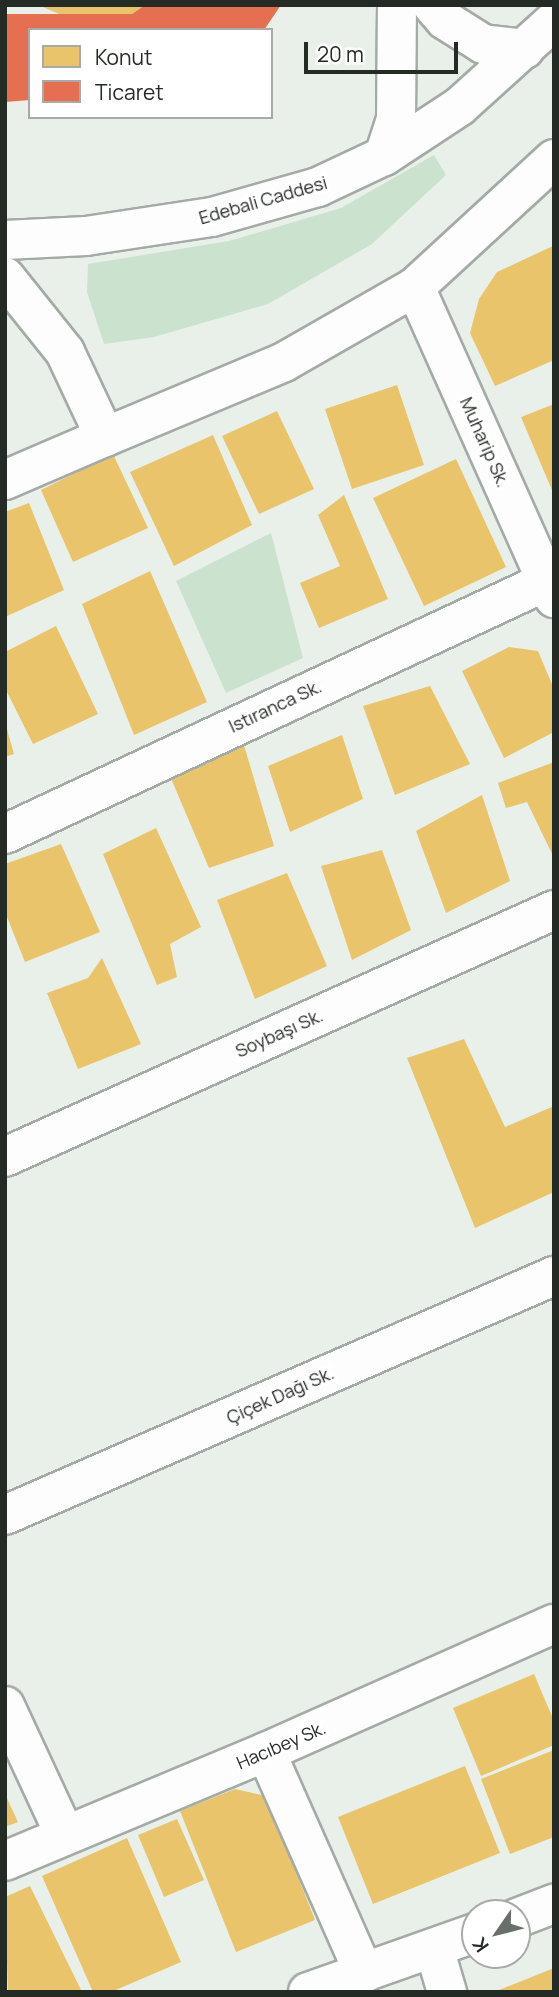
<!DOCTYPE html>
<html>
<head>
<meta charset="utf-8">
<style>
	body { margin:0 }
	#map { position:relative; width:559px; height:1997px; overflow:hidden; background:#e8f0e9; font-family:Manrope,sans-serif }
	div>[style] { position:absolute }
	.green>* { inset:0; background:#cbe3ce }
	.homes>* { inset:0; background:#e9c46a }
	.shops>* { inset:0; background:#e76f51 }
	.roads { filter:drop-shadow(2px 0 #a4aaa5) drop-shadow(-2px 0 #a4aaa5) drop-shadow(0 2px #a4aaa5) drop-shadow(0 -2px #a4aaa5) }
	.street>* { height:38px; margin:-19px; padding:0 19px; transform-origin:19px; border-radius:19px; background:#fcfdfc }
	.secondary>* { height:38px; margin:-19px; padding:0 19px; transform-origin:19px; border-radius:19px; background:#fcfdfc }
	span { translate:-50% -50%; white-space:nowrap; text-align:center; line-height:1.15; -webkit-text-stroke:7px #fff; paint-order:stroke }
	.street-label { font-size:18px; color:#242a24 }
	.frame { position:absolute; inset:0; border:7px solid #242a24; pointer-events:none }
	.legend { position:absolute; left:28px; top:28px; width:245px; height:91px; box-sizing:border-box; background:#fff; border:2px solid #a7aaa7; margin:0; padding:9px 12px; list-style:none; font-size:21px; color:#242a24 }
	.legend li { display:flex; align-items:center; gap:14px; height:35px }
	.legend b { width:35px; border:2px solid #a7aaa7 }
	.north { position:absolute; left:461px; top:1899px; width:70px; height:70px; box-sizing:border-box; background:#fff; border:2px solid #a7aaa7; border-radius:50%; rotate:235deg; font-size:19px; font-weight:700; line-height:28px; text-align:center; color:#242a24 }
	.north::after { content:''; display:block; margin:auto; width:24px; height:32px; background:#696f69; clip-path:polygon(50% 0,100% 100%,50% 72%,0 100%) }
	.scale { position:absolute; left:304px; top:42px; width:154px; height:32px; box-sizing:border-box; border:4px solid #242a24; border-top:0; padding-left:9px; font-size:21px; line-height:24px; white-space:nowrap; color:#242a24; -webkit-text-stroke:5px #fff; paint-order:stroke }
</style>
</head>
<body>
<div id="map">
	<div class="green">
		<i style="clip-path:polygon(434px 155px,446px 175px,372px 244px,268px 304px,154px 337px,104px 344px,87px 292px,88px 264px,229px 241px,341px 208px)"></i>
		<i style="clip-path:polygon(271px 533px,303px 658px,226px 693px,176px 581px)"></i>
	</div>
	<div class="homes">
		<i style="clip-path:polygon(38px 5px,145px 5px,132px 14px,64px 16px)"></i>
		<i style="clip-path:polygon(553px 246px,554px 360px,495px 386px,470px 333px,479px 299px,497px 272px)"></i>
		<i style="clip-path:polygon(397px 385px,424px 465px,352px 489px,325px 409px)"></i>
		<i style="clip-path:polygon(554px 404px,554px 495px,521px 417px)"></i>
		<i style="clip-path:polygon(277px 411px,314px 489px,259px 514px,222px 436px)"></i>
		<i style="clip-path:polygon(213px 435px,252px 525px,174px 566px,130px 472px)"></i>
		<i style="clip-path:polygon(113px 454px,148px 528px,73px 562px,41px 490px)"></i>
		<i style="clip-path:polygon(456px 459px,506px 567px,424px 606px,373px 498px)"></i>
		<i style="clip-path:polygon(344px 495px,388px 599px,319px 628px,300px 583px,340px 566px,318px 515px)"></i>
		<i style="clip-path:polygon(29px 503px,64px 590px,5px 617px,5px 512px)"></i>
		<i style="clip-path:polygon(150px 571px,207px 702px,134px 735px,82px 604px)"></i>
		<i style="clip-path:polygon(56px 626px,98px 714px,33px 744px,5px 688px,5px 652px)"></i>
		<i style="clip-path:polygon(509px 647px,538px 651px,554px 689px,554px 732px,504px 758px,462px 671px)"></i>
		<i style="clip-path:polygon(430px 686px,470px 764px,395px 795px,363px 706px)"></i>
		<i style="clip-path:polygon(5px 722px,14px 754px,5px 757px)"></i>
		<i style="clip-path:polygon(342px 735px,363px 799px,290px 832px,268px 766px)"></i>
		<i style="clip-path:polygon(243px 742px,274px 846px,209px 868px,170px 776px)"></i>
		<i style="clip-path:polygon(554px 762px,554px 858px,527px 802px,506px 808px,498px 783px)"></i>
		<i style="clip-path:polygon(482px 795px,510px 881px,446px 913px,416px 831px)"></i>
		<i style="clip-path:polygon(156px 828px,201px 927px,170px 944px,177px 977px,157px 985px,103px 854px)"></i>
		<i style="clip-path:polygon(61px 844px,100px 932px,25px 962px,5px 912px,5px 864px)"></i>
		<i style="clip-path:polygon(382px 850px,411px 930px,352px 960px,321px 866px)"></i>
		<i style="clip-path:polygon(287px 873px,327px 966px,255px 999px,217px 900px)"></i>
		<i style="clip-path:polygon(102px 958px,141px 1044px,78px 1069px,47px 993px,88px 978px)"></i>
		<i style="clip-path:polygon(464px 1039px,505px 1127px,554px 1106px,554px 1192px,475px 1228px,407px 1058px)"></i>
		<i style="clip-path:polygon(534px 1674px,554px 1721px,554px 1745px,481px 1776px,453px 1708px)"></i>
		<i style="clip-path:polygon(554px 1750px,554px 1837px,510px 1854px,481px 1779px)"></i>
		<i style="clip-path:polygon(465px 1766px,500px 1853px,373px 1904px,338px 1817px)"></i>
		<i style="clip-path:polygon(235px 1789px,266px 1796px,315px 1920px,236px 1952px,180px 1811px)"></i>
		<i style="clip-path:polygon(5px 1794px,18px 1822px,5px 1827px)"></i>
		<i style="clip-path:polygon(177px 1819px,204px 1880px,164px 1897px,138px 1835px)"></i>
		<i style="clip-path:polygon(127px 1838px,181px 1962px,111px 1992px,93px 1992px,42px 1876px)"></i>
		<i style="clip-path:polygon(30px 1886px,82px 1992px,8px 1992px,5px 1897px)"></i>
		<i style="clip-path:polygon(554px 1968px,554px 1992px,494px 1992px)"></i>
	</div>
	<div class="shops">
		<i style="clip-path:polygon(145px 5px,281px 5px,264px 30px,30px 30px,30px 100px,5px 102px,5px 14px,132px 14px)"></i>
	</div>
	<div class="roads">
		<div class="street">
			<i style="left:5px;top:277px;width:96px;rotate:51.3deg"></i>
			<i style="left:65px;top:352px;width:94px;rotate:64.8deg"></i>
			<i style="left:105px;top:437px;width:194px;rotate:-22.7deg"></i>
			<i style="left:284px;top:362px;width:151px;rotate:-29.8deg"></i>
			<i style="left:415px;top:287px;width:189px;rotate:-42.6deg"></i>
			<i style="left:415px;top:287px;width:341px;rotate:65.9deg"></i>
			<i style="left:5px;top:480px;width:109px;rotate:-23.3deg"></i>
			<i style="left:5px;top:834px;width:598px;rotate:-25.02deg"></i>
			<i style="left:5px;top:1157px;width:602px;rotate:-24.22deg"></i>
			<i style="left:5px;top:1515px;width:599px;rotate:-23.53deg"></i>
			<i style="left:5px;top:1706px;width:142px;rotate:65.1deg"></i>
			<i style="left:266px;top:1752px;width:242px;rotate:66.1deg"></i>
			<i style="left:5px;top:1861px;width:283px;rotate:-22.7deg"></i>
			<i style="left:266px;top:1752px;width:315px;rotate:-24deg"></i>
			<i style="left:434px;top:1948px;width:46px;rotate:73.5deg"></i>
		</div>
		<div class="secondary">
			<i style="left:432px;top:5px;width:20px;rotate:49deg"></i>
			<i style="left:445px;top:20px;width:45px;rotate:32.3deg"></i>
			<i style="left:483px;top:44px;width:42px;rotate:6.8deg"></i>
			<i style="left:384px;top:156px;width:39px;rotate:-72deg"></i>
			<i style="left:396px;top:119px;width:114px;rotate:-89.5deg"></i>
			<i style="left:5px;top:240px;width:81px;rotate:-2.8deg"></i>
			<i style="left:86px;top:236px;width:127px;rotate:-8.6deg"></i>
			<i style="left:212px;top:217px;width:110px;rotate:-15.8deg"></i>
			<i style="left:318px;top:187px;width:73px;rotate:-25.2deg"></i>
			<i style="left:384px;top:156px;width:91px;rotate:-33.3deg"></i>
			<i style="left:460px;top:106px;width:127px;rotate:-42.1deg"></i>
			<i style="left:517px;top:1918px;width:40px;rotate:-21deg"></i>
			<i style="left:308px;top:1992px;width:177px;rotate:-19.5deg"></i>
		</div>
	</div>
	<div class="street-label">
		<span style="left:263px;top:200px;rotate:-16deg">Edebali Caddesi</span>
		<span style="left:485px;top:442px;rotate:66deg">Muharip Sk.</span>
		<span style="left:275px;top:706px;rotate:-25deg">Istıranca Sk.</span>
		<span style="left:279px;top:1033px;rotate:-24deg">Soybaşı Sk.</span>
		<span style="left:280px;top:1395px;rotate:-24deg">Çiçek Dağı Sk.</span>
		<span style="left:281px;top:1745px;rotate:-23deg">Hacıbey Sk.</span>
	</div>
	<div class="frame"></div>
	<ul class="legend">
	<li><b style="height:19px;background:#e9c46a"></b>Konut</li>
	<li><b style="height:19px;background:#e76f51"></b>Ticaret</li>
	</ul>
	<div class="north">K</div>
	<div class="scale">20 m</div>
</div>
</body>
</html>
